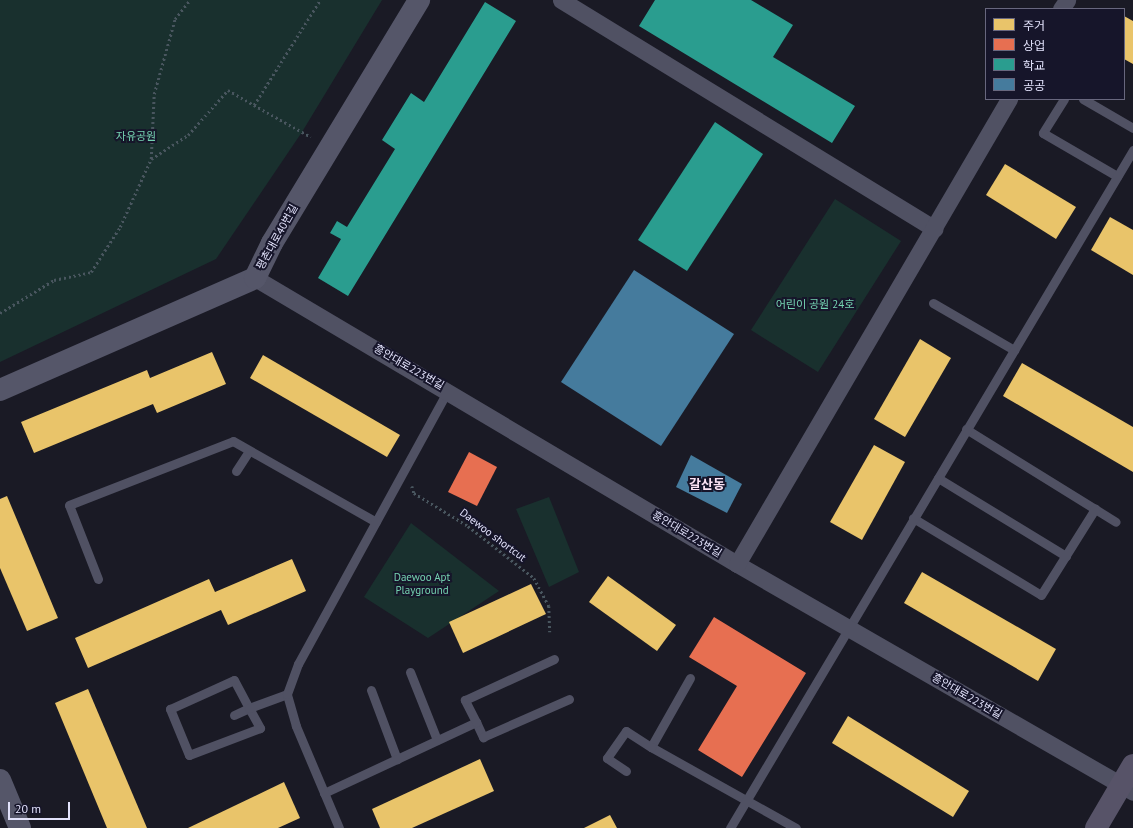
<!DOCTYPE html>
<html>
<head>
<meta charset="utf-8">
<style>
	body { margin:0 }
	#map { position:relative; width:1133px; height:828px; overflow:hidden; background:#1a1a25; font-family:"PT Sans","Noto Sans KR",sans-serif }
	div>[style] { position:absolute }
	.green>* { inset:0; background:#19302e }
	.homes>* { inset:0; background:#e9c46a }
	.shops>* { inset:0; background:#e76f51 }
	.schools>* { inset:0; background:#2a9d8f }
	.public>* { inset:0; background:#457b9d }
	.path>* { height:2.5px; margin-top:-1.25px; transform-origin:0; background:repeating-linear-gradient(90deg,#49565f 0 2px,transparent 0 5px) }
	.lane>* { height:9px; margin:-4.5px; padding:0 4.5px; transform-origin:4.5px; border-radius:4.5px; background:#505163 }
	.street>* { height:17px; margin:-8.5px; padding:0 8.5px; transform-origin:8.5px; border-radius:8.5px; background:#505163 }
	.secondary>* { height:22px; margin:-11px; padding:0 11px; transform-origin:11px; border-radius:11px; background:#555669 }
	.primary>* { height:22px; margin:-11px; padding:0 11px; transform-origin:11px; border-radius:11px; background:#575368 }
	span { translate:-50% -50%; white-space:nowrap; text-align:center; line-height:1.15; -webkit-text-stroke:4px #16152a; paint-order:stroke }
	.park-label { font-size:11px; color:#75d3b1 }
	.street-label { font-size:11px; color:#e2e2fb }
	.quarter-label { font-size:13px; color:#fbe3f5; font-weight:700 }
	.legend { position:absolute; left:985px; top:8px; width:140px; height:92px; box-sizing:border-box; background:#16152a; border:1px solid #68677e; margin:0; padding:5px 7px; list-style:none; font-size:12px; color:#e2e2fb }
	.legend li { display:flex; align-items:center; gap:8px; height:20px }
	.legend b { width:20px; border:1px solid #68677e }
	.scale { position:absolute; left:8px; top:802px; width:62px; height:18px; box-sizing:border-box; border:2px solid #e2e2fb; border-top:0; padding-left:5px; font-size:12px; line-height:14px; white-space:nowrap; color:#e2e2fb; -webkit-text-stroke:3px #16152a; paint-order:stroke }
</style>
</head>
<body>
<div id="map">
	<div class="green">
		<i style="clip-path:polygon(0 0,382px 0,302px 132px,216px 259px,0 362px)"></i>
		<i style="clip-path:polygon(835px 199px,901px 241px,818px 372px,751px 330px)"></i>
		<i style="clip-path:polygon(549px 497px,579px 572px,549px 587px,516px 509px)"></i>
		<i style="clip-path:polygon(411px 523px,499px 591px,428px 638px,364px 597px)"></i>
	</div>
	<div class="homes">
		<i style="clip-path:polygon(1124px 16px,1133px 21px,1133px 64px,1124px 59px)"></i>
		<i style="clip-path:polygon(1005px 164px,1076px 207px,1056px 239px,986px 195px)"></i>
		<i style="clip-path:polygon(1110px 217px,1133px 230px,1133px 275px,1091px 250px)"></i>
		<i style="clip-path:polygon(920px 339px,951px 358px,905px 437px,874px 419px)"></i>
		<i style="clip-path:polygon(212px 352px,226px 384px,157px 413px,153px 404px,34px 453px,21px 422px,147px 370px,150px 378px)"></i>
		<i style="clip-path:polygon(263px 355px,400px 435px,387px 457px,250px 378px)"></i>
		<i style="clip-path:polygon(1022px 363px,1133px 427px,1133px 472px,1003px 396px)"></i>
		<i style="clip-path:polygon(874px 445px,905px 462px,862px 540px,830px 522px)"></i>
		<i style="clip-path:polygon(7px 496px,58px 618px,27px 631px,0 568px,0 499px)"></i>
		<i style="clip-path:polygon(292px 559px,306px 591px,228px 625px,221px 610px,88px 668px,75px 638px,209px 579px,215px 592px)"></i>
		<i style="clip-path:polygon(922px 572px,1056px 649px,1038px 681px,904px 603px)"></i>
		<i style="clip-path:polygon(608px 576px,676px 625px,657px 651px,589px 602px)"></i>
		<i style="clip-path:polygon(531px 584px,546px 614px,463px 653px,449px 622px)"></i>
		<i style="clip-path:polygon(88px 689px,147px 828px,107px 828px,55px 703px)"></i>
		<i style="clip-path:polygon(848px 716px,969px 791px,953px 817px,832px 743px)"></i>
		<i style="clip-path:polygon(480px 759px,494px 791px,412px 828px,380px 828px,372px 809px)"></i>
		<i style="clip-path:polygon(284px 782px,300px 818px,278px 828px,188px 828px)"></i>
		<i style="clip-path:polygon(610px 815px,617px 828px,584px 828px)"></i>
	</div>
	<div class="shops">
		<i style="clip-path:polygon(469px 452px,497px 467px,477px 506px,448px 492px)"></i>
		<i style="clip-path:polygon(714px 617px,806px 673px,742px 777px,698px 750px,737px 686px,689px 657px)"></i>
	</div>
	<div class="schools">
		<i style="clip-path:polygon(655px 0,751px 0,793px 25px,773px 57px,855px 106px,832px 143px,639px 26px)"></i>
		<i style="clip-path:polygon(485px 2px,516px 21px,348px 296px,318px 278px,341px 239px,330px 233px,337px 221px,347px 227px,395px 149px,382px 140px,411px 93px,424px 102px)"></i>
		<i style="clip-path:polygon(715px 122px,763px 154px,687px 271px,638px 240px)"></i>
	</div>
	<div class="public">
		<i style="clip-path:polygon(634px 270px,734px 334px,661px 446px,561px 382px)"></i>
		<i style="clip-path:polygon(691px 455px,742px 484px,727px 513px,676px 487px)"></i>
	</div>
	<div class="path">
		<i style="left:254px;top:105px;width:65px;rotate:29.3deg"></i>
		<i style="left:151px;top:159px;width:65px;rotate:-87.4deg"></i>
		<i style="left:154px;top:94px;width:78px;rotate:-74.4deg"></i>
		<i style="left:175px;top:19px;width:24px;rotate:-52deg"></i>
		<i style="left:0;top:313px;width:63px;rotate:-31.4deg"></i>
		<i style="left:54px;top:280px;width:38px;rotate:-12deg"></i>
		<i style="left:91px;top:272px;width:54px;rotate:-57.2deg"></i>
		<i style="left:120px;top:227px;width:75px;rotate:-65.5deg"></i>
		<i style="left:151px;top:159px;width:44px;rotate:-33deg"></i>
		<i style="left:188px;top:135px;width:60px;rotate:-48.4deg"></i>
		<i style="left:228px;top:90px;width:30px;rotate:30deg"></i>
		<i style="left:254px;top:105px;width:124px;rotate:-57.8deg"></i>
		<i style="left:412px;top:486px;width:7px;rotate:74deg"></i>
		<i style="left:414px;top:493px;width:63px;rotate:31.4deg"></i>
		<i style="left:468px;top:526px;width:84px;rotate:38.2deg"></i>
		<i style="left:534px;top:578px;width:32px;rotate:62deg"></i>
		<i style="left:549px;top:606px;width:26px;rotate:88deg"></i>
	</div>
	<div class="lane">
		<i style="left:1064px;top:99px;width:40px;rotate:122deg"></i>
		<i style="left:1043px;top:133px;width:86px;rotate:30.2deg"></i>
		<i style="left:1083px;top:99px;width:58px;rotate:30.1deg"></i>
		<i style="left:933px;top:303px;width:94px;rotate:30.1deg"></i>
		<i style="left:966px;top:429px;width:176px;rotate:31.8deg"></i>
		<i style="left:236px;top:471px;width:24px;rotate:-57deg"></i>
		<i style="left:938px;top:478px;width:150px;rotate:31.4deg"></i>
		<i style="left:913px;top:518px;width:149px;rotate:31deg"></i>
		<i style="left:1041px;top:595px;width:102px;rotate:-57.9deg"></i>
		<i style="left:98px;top:579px;width:79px;rotate:-111.4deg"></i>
		<i style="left:69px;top:505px;width:176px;rotate:-21.3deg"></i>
		<i style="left:233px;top:441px;width:164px;rotate:29.5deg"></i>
		<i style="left:410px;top:672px;width:73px;rotate:68.3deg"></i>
		<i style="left:690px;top:678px;width:79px;rotate:119.5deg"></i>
		<i style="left:651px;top:747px;width:166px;rotate:29.2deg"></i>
		<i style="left:371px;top:690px;width:74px;rotate:69.4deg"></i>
		<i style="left:234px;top:715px;width:17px;rotate:-25deg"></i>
		<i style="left:249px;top:708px;width:23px;rotate:61deg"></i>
		<i style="left:260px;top:728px;width:76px;rotate:159.2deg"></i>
		<i style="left:189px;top:755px;width:50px;rotate:-112.4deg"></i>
		<i style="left:170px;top:709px;width:70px;rotate:-24.4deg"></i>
		<i style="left:234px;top:680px;width:32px;rotate:62deg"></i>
		<i style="left:249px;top:708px;width:40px;rotate:-20.2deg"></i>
		<i style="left:476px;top:722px;width:17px;rotate:65deg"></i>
		<i style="left:483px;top:737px;width:94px;rotate:-23.8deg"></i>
		<i style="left:626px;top:771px;width:23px;rotate:-146deg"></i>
		<i style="left:607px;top:758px;width:33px;rotate:-55deg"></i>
		<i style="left:626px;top:731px;width:30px;rotate:33deg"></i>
		<i style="left:324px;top:793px;width:168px;rotate:-25deg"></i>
		<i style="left:476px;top:722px;width:25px;rotate:-117deg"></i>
		<i style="left:465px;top:700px;width:98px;rotate:-24.7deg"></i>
		<i style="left:339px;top:828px;width:111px;rotate:-112.9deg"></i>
		<i style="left:296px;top:726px;width:33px;rotate:-106deg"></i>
		<i style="left:287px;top:694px;width:32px;rotate:-70deg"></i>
		<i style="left:298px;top:664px;width:312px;rotate:-61.3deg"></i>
		<i style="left:730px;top:828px;width:789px;rotate:-59.27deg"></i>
	</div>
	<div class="street">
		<i style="left:561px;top:0;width:438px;rotate:31.5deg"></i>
		<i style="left:1061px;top:9px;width:11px;rotate:-56deg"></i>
		<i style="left:255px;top:278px;width:560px;rotate:30.68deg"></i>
		<i style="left:737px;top:564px;width:457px;rotate:29.9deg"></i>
		<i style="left:737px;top:564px;width:539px;rotate:-59.67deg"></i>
	</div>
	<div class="secondary">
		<i style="left:0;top:390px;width:279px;rotate:-23.7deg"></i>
		<i style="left:255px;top:278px;width:39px;rotate:-64deg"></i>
		<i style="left:272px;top:243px;width:284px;rotate:-58.8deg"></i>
		<i style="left:0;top:780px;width:52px;rotate:67.4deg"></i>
	</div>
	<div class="primary">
		<i style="left:1096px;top:828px;width:73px;rotate:-59.6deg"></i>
	</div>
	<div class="park-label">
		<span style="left:136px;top:136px">자유공원</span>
		<span style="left:815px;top:304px">어린이 공원 24호</span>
		<span style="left:422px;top:584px">Daewoo Apt<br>Playground</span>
	</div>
	<div class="street-label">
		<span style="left:277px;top:237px;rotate:-61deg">평촌대로40번길</span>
		<span style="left:409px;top:367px;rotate:30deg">흥안대로223번길</span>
		<span style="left:687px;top:534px;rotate:31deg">흥안대로223번길</span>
		<span style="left:493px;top:535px;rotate:37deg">Daewoo shortcut</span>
		<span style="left:967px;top:696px;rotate:30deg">흥안대로223번길</span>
	</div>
	<div class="quarter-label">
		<span style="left:707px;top:485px">갈산동</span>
	</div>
	<ul class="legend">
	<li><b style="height:11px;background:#e9c46a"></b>주거</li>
	<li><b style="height:11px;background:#e76f51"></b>상업</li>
	<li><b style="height:11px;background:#2a9d8f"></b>학교</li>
	<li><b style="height:11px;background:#457b9d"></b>공공</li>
	</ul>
	<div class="scale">20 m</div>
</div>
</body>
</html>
